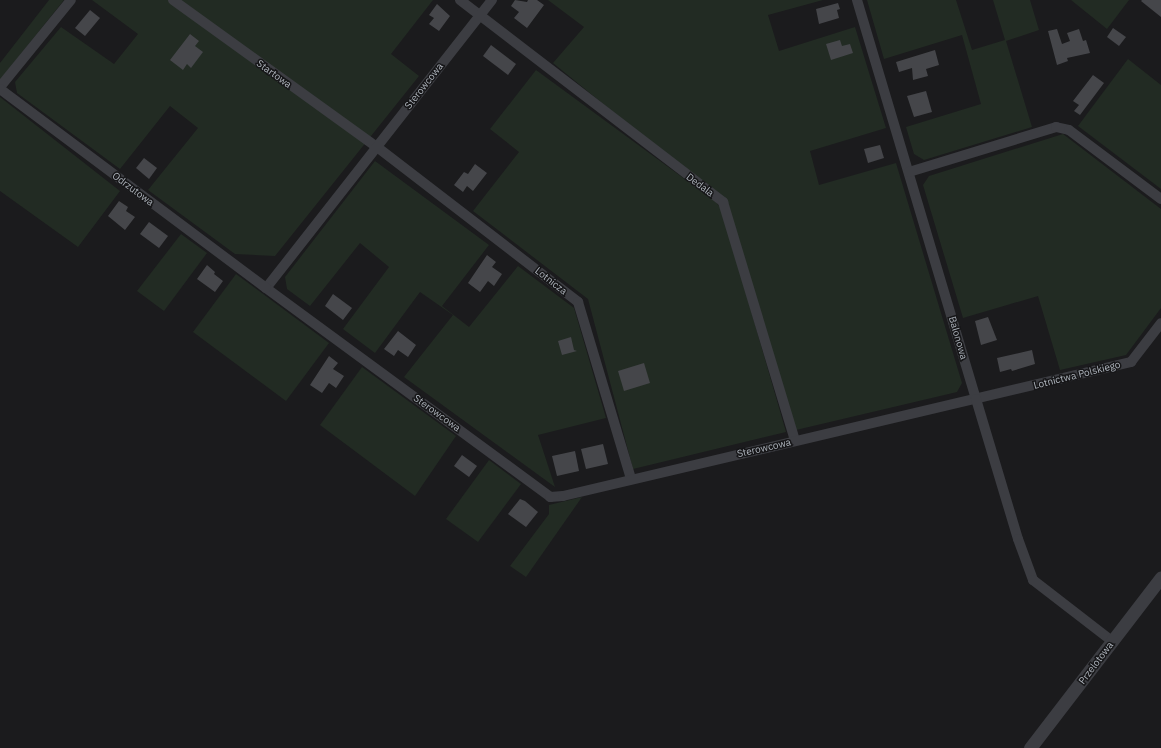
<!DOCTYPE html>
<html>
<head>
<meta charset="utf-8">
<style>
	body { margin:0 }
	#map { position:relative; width:1161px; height:748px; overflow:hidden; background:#1b1b1d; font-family:"IBM Plex Sans",sans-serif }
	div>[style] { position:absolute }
	.green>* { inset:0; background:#222b23 }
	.building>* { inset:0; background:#45464a }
	.minor>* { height:10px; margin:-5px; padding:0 5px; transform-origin:5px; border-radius:5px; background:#3c3d42 }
	.tertiary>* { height:13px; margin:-6.5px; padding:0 6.5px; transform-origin:6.5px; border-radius:6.5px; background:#3c3d42 }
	span { translate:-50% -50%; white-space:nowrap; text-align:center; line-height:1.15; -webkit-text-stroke:3px #161618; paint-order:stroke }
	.street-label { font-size:10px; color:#aeb4bc }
</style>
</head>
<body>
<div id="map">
	<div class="green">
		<i style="clip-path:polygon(49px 0,64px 0,0 80px,0 63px)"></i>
		<i style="clip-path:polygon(92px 0,433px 0,391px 54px,419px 76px,275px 256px,235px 254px,148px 190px,198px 128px,170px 106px,120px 169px,17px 93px,15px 82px,61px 27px,114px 64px,138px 34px)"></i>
		<i style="clip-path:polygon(548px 0,823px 0,768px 15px,779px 51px,855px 27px,886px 128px,810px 151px,819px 185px,896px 163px,962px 383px,957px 392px,796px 430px,726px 199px,607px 107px,553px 63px,584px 27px)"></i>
		<i style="clip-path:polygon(867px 0,956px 0,972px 50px,1005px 40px,993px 0,1030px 0,1039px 30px,1006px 41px,1032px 127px,924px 160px,914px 154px,906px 127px,981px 104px,962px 35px,884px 59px)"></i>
		<i style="clip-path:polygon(1071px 0,1129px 0,1107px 29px)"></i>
		<i style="clip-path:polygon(1128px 59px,1161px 85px,1161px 189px,1078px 126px)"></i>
		<i style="clip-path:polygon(536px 70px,716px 202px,722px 210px,786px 432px,633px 469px,588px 299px,473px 211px,519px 152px,490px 129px)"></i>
		<i style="clip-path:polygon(0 97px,120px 191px,78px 247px,0 191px)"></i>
		<i style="clip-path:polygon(1063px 134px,1161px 209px,1161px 308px,1126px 355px,1060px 370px,1038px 296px,963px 318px,923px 185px,929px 176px)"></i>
		<i style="clip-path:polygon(375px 161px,489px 245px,442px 306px,469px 327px,518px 266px,574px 308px,606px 418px,538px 435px,555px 487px,404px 377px,453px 315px,420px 292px,375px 353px,343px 329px,389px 267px,360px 243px,310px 306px,287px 289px,285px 277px)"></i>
		<i style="clip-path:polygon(181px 234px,207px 253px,164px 311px,137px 291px)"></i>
		<i style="clip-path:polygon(236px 274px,329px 343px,286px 401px,193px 332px)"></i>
		<i style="clip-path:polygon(362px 367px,456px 436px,415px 496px,320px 425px)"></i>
		<i style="clip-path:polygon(489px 460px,521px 484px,478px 542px,446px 519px)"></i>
		<i style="clip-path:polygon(582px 497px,526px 577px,510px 566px,549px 514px,549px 505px)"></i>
	</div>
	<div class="building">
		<i style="clip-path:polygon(515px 0,527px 2px,528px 0,537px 0,544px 5px,527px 28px,514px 18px,519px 12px,511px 6px)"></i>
		<i style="clip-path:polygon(1142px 0,1161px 0,1161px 17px,1141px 1px)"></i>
		<i style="clip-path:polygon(838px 3px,840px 9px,837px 10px,839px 18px,819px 24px,816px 9px)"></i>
		<i style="clip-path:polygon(437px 4px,450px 16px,439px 31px,429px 24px,434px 18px,429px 15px)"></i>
		<i style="clip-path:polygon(90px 10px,100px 18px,85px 36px,75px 28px)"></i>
		<i style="clip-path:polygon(1113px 28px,1126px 37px,1119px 46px,1107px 37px)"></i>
		<i style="clip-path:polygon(1057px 29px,1062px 44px,1070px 41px,1067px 33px,1079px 29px,1083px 41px,1086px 40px,1090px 53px,1067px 58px,1068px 61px,1057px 65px,1048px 31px)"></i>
		<i style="clip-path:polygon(190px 34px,199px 41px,195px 46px,203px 52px,191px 68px,187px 64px,183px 70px,170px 60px)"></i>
		<i style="clip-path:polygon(840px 40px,842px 46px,850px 44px,853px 53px,831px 60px,826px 44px)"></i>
		<i style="clip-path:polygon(491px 45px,516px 64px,508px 75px,483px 56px)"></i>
		<i style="clip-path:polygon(935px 50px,939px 65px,926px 69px,928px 76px,913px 80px,912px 68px,899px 72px,896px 62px)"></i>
		<i style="clip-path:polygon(1093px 75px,1104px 83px,1080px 115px,1074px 111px,1079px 105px,1073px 101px)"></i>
		<i style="clip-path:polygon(926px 91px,932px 112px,914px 117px,907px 96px)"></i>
		<i style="clip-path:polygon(880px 145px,884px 158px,868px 163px,864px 149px)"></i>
		<i style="clip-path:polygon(144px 158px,157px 168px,149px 179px,136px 168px)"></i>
		<i style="clip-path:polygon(475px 164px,487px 173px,473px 191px,467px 186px,463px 192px,454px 185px,464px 172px,468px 174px)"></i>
		<i style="clip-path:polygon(119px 201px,128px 207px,126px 211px,135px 217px,125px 230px,108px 216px)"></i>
		<i style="clip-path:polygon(149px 222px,168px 236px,159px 248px,140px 234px)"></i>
		<i style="clip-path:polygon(487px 255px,496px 262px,492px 267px,502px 274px,494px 286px,488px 281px,480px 292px,468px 283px)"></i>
		<i style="clip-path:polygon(207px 265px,215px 272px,214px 274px,223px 281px,215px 292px,197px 279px)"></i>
		<i style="clip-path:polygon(333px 294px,352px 308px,343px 320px,325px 306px)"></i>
		<i style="clip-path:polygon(988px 317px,997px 340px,981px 345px,975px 321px)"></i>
		<i style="clip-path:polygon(398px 331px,416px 345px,408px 357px,398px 350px,394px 356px,384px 349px)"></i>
		<i style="clip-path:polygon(571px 337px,574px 350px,577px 351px,562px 355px,558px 341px)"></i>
		<i style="clip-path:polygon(1032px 350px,1035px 364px,1012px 371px,1011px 369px,1000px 372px,997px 358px)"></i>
		<i style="clip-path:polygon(329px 356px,338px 363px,333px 369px,344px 376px,336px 388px,329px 383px,322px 393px,310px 385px)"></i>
		<i style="clip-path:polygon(644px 363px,650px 383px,624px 391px,618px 371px)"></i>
		<i style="clip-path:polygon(603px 444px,608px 464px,586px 469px,581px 449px)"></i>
		<i style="clip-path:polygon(575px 451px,579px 471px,557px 476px,552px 456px)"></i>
		<i style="clip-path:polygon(462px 455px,477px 466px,469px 477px,454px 466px)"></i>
		<i style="clip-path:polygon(520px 499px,525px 501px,538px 512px,526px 527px,508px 514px)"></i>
	</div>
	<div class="minor">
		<i style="left:173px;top:0;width:251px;rotate:35.8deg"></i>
		<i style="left:377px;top:147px;width:254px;rotate:37.6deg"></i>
		<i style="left:578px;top:302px;width:185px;rotate:73.3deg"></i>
		<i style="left:460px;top:0;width:332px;rotate:37.5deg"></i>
		<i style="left:723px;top:202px;width:249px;rotate:73.2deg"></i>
		<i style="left:492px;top:0;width:366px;rotate:128.1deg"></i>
		<i style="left:266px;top:288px;width:353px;rotate:36.3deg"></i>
		<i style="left:550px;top:497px;width:13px;rotate:-4deg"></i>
		<i style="left:563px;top:496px;width:584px;rotate:-13.27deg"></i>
		<i style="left:1131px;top:362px;width:49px;rotate:-52.4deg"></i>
		<i style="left:857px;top:0;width:416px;rotate:73.4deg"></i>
		<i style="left:976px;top:399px;width:146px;rotate:73.3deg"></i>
		<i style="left:1018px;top:539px;width:44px;rotate:69.9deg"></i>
		<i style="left:1033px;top:580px;width:100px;rotate:37.7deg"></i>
		<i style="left:0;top:87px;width:112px;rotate:-50.8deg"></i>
		<i style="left:0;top:89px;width:332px;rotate:36.8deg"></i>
		<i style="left:909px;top:172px;width:154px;rotate:-17deg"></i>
		<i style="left:1056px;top:127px;width:13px;rotate:13deg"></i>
		<i style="left:1069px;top:130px;width:115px;rotate:36.9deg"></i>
	</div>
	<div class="tertiary">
		<i style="left:1030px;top:748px;width:215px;rotate:-52.5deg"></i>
	</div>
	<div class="street-label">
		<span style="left:274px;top:74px;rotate:36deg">Startowa</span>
		<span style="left:424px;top:86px;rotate:-52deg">Sterowcowa</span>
		<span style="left:700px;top:185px;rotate:37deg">Dedala</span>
		<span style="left:133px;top:189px;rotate:37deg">Odrzutowa</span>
		<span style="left:551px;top:281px;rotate:38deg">Lotnicza</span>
		<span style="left:958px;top:338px;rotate:74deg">Balonowa</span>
		<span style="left:1077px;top:375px;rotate:-14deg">Lotnictwa Polskiego</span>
		<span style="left:437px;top:413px;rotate:36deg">Sterowcowa</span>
		<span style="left:764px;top:448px;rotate:-13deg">Sterowcowa</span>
		<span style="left:1096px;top:663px;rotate:-53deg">Przelotowa</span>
	</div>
</div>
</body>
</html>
